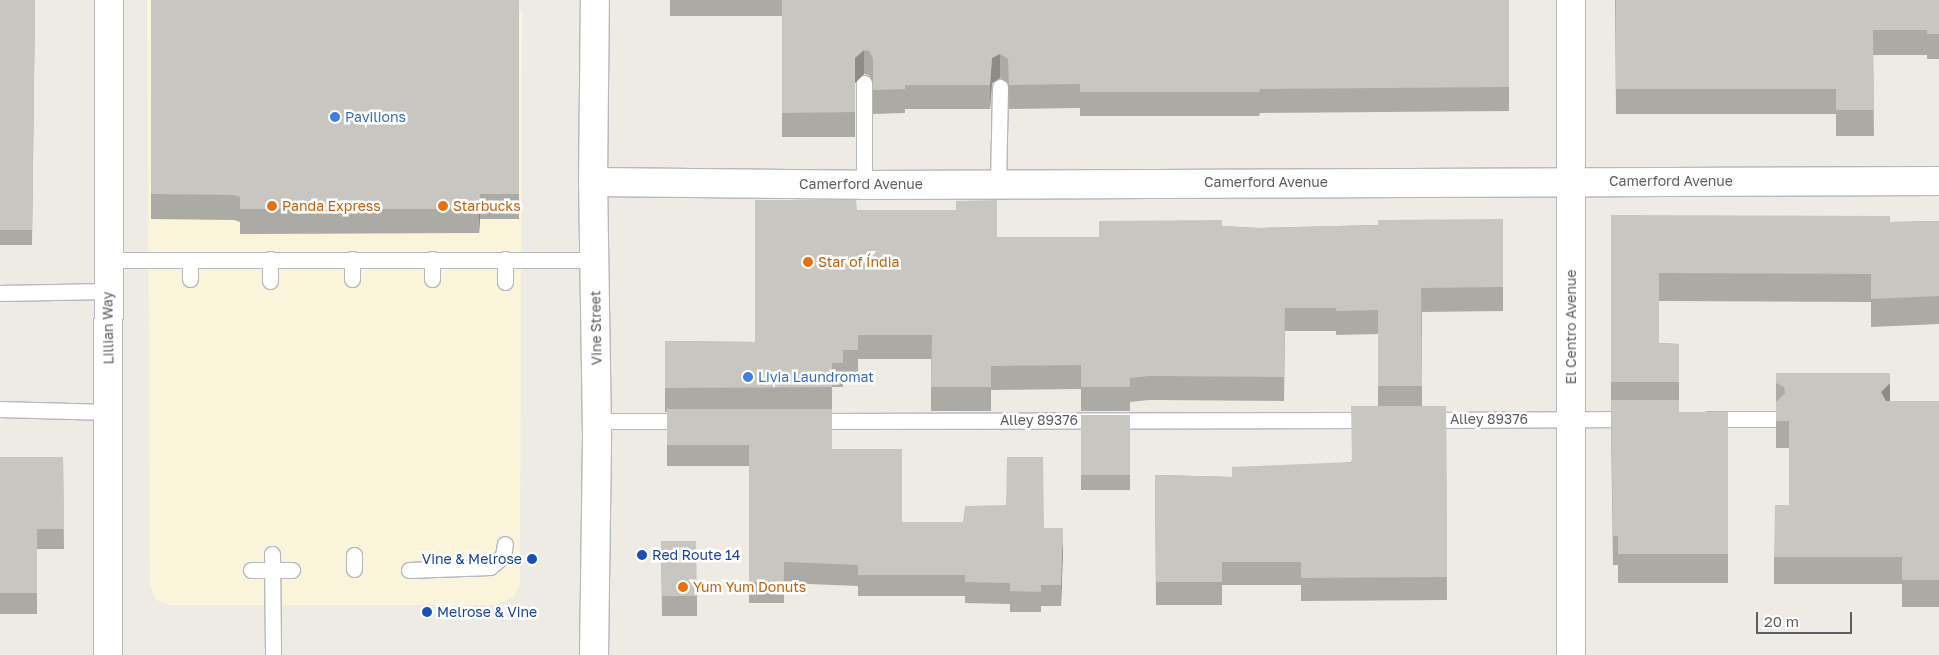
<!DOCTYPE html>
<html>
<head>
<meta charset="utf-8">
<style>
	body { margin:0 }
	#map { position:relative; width:1939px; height:655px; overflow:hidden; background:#edebe3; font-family:"Golos Text",sans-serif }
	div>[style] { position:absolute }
	.commercial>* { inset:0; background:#faf5da }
	.roads { filter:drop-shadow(1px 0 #b6b8bc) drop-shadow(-1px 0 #b6b8bc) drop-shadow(0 1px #b6b8bc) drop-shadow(0 -1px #b6b8bc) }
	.lane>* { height:15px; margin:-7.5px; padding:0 7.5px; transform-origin:7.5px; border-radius:7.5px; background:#fff }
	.street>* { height:28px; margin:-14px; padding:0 14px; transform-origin:14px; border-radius:14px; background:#fff }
	.secondary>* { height:28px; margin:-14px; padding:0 14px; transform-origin:14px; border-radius:14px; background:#fff }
	.wall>* { inset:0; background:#acaaa5 }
	.shaded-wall>* { inset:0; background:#8c8b86 }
	.building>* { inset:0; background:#c8c6c0 }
	.dots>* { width:14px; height:14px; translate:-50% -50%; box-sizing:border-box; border:2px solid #fff; border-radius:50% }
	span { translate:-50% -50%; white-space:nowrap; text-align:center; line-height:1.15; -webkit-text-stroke:5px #fff; paint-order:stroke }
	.shop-label { font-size:14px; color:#366cbe }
	.left { translate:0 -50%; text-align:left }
	.street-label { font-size:14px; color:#5b5e62 }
	.food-label { font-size:14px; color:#c56008 }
	.transit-label { font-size:14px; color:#164399 }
	.right { translate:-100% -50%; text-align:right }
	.scale { position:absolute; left:1756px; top:612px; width:96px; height:22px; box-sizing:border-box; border:2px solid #5b5e62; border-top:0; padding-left:6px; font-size:15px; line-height:18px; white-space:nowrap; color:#5b5e62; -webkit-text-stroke:4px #fff; paint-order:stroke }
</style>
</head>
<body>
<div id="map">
	<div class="commercial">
		<i style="clip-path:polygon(147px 0,391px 0,391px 12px,522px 10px,520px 583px,514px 597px,495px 605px,170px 605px,156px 600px,150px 585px)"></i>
	</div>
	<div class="roads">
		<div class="lane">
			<i style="left:864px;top:83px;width:102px;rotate:90deg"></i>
			<i style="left:998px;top:184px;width:97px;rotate:-88.8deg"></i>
			<i style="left:270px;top:259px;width:22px;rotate:90deg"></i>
			<i style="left:352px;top:259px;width:20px;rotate:90deg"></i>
			<i style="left:432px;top:259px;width:20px;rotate:90deg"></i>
			<i style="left:505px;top:259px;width:23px;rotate:90deg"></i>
			<i style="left:107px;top:260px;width:488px"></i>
			<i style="left:190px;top:260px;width:19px;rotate:90deg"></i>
			<i style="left:0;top:293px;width:107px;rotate:-1.1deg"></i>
			<i style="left:0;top:409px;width:110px;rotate:1.6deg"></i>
			<i style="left:1709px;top:419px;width:67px"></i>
			<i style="left:1426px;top:420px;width:205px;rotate:-0.3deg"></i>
			<i style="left:597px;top:421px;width:89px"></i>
			<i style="left:811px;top:421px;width:560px;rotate:-0.1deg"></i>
			<i style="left:272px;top:554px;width:101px;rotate:89.4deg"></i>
			<i style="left:354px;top:555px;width:14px;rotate:90deg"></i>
			<i style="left:251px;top:570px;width:41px"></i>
			<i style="left:409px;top:570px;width:81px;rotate:-2.1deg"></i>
			<i style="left:490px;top:567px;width:17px;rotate:-40deg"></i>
			<i style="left:503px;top:556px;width:12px;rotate:-81deg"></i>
		</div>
		<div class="street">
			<i style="left:1571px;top:0;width:655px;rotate:90deg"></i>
			<i style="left:593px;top:182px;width:271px;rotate:0.6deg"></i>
			<i style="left:864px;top:185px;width:1075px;rotate:-0.21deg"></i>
			<i style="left:108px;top:655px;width:655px;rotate:-89.91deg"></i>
		</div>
		<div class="secondary">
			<i style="left:594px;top:655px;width:222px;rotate:-89.2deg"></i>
			<i style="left:597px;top:433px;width:251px;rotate:-90.9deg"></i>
			<i style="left:593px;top:182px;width:182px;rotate:-89.4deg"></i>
		</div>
	</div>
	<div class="wall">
		<i style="clip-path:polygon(0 0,35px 0,32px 245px,0 245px)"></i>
		<i style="clip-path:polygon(151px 0,519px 0,519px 219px,480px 219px,479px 233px,240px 234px,240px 222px,234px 220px,151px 219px)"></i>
		<i style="clip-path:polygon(670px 0,1509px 0,1509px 111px,1260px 113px,1259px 116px,1080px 116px,1080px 108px,1009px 109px,1008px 83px,1000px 78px,992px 83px,990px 109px,905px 109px,905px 113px,873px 114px,873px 83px,869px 75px,864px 74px,855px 83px,855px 137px,782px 137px,782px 16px,670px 16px)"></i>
		<i style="clip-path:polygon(1615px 0,1939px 0,1939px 59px,1927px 59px,1927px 55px,1873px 55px,1874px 136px,1836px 136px,1836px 114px,1616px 114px)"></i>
		<i style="clip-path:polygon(857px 210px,997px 237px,1099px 237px,1222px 226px,1258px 228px,1378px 225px,1503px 219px,1503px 311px,1422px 312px,1422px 406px,1446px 406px,1447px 600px,1301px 601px,1301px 585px,1222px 585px,1222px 605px,1156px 605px,1155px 475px,1232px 477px,1351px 462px,1378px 406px,1378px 334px,1336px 335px,1336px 331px,1285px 331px,1284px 401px,1149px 400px,1130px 402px,1130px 411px,1081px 411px,1081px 389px,991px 390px,991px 411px,931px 411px,931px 359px,858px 359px,858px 374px,843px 374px,843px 387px,832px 387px,832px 449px,902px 522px,1044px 528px,1063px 549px,1061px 606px,1041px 606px,1041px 612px,1010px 612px,1010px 604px,965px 603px,965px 596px,858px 596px,858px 586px,784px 583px,784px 603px,749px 603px,749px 466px,667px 466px,667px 412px,665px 412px,665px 341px,755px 342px)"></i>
		<i style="clip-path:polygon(1611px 215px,1890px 222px,1939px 221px,1939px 324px,1871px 327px,1871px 302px,1659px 301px,1659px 343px,1679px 344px,1679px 412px,1728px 412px,1728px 583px,1618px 583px,1618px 565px,1613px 565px,1611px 429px)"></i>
		<i style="clip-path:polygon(1776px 373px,1890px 373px,1890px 401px,1939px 401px,1939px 607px,1902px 607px,1902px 584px,1774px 584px,1774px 557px,1789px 505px,1789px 448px,1776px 448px)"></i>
		<i style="clip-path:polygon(1081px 415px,1130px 415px,1130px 490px,1081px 490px)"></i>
		<i style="clip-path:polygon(0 457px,63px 457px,64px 549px,37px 549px,37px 614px,0 614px)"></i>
		<i style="clip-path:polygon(661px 541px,697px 596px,697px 616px,662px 616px)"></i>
	</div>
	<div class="shaded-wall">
		<i style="clip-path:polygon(864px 50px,864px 74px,855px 83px,855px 58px)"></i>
		<i style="clip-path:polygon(1000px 54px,1000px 78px,992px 83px,990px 109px,990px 85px,992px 58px)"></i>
		<i style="clip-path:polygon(480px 194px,480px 219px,479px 233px,479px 209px)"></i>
		<i style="clip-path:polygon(1890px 383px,1890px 410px,1881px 392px)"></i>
		<i style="clip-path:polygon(1063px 528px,1063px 549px,1061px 606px,1061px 585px)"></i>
	</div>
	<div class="building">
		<i style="clip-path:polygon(0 0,35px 0,32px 230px,0 230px)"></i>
		<i style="clip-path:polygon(151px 0,519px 0,519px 194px,480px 194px,479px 209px,240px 209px,240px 197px,234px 195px,151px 194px)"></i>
		<i style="clip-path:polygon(782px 0,1509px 0,1509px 87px,1260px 89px,1259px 92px,1080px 92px,1080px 84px,1009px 85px,1008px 59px,1000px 54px,992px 58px,990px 85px,905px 85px,905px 89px,873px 90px,873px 58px,869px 51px,864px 50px,855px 58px,855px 112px,782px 113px)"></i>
		<i style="clip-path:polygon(1616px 0,1939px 0,1939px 34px,1927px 34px,1927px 30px,1873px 30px,1874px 110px,1836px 110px,1836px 89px,1616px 89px)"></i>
		<i style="clip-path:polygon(755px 200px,856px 200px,857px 210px,956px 210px,956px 201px,997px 200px,997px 237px,1099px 237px,1099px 221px,1222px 220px,1222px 226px,1258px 228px,1378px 225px,1378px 220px,1503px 219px,1503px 287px,1421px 288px,1422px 386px,1378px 386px,1378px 310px,1336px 311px,1336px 308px,1285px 308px,1284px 377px,1149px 376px,1130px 378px,1130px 387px,1081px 387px,1081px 365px,991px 366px,991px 387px,931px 387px,932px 335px,858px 335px,858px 350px,843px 350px,843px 363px,832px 363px,832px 387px,665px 388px,665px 341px,755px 342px)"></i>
		<i style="clip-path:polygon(1611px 215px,1890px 216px,1890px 222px,1939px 221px,1939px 296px,1871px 299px,1871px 274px,1659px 273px,1659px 343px,1679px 344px,1679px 382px,1611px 382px)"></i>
		<i style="clip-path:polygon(1776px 373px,1890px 373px,1890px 383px,1881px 392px,1886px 401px,1939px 401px,1939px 580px,1902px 580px,1902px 557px,1774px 557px,1775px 505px,1789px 505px,1789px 421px,1776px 421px,1776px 402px,1785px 393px,1784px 387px,1776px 383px)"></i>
		<i style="clip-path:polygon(1611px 400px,1679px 400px,1679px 412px,1728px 412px,1728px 554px,1618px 554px,1618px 536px,1613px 536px)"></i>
		<i style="clip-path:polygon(1351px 406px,1446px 406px,1447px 577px,1301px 578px,1301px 562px,1222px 562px,1222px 582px,1156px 582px,1155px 475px,1232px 477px,1232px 467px,1352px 462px)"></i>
		<i style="clip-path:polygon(667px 409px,832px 409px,832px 449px,902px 449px,902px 522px,963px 522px,965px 506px,1006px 505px,1007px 457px,1043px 457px,1044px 528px,1063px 528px,1061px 585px,1041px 585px,1041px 592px,1010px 591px,1010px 583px,965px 582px,965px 575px,858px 575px,858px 565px,784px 562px,784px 582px,749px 582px,749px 445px,667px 445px)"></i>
		<i style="clip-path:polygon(1081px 415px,1130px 415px,1130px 475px,1081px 475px)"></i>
		<i style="clip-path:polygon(0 457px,63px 457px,64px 529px,37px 529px,37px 593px,0 593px)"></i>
		<i style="clip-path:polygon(661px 541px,696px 541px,697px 596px,662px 596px)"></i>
	</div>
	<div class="dots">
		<i style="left:335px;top:117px;background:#3f7fe0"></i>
		<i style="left:272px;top:206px;background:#e8710a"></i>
		<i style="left:443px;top:206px;background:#e8710a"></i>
		<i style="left:808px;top:262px;background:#e8710a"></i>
		<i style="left:748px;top:377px;background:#3f7fe0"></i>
		<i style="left:642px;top:555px;background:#1a4fb4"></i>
		<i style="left:532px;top:559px;background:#1a4fb4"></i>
		<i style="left:683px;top:587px;background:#e8710a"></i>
		<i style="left:427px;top:612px;background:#1a4fb4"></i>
	</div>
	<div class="shop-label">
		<span class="left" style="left:345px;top:117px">Pavilions</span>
		<span class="left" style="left:758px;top:377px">Livia Laundromat</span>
	</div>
	<div class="street-label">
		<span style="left:1671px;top:181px">Camerford Avenue</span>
		<span style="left:1266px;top:182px">Camerford Avenue</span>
		<span style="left:861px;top:184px">Camerford Avenue</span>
		<span style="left:1571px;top:327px;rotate:-90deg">El Centro Avenue</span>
		<span style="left:108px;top:328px;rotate:-91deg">Lillian Way</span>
		<span style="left:596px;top:328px;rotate:-91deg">Vine Street</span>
		<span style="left:1489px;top:419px">Alley 89376</span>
		<span style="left:1039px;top:420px">Alley 89376</span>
	</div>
	<div class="food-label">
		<span class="left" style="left:282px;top:206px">Panda Express</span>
		<span class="left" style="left:453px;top:206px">Starbucks</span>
		<span class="left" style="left:818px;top:262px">Star of Índia</span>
		<span class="left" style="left:693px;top:587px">Yum Yum Donuts</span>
	</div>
	<div class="transit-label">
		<span class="left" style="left:652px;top:555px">Red Route 14</span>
		<span class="right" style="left:522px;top:559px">Vine &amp; Melrose</span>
		<span class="left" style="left:437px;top:612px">Melrose &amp; Vine</span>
	</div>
	<div class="scale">20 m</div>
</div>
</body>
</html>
